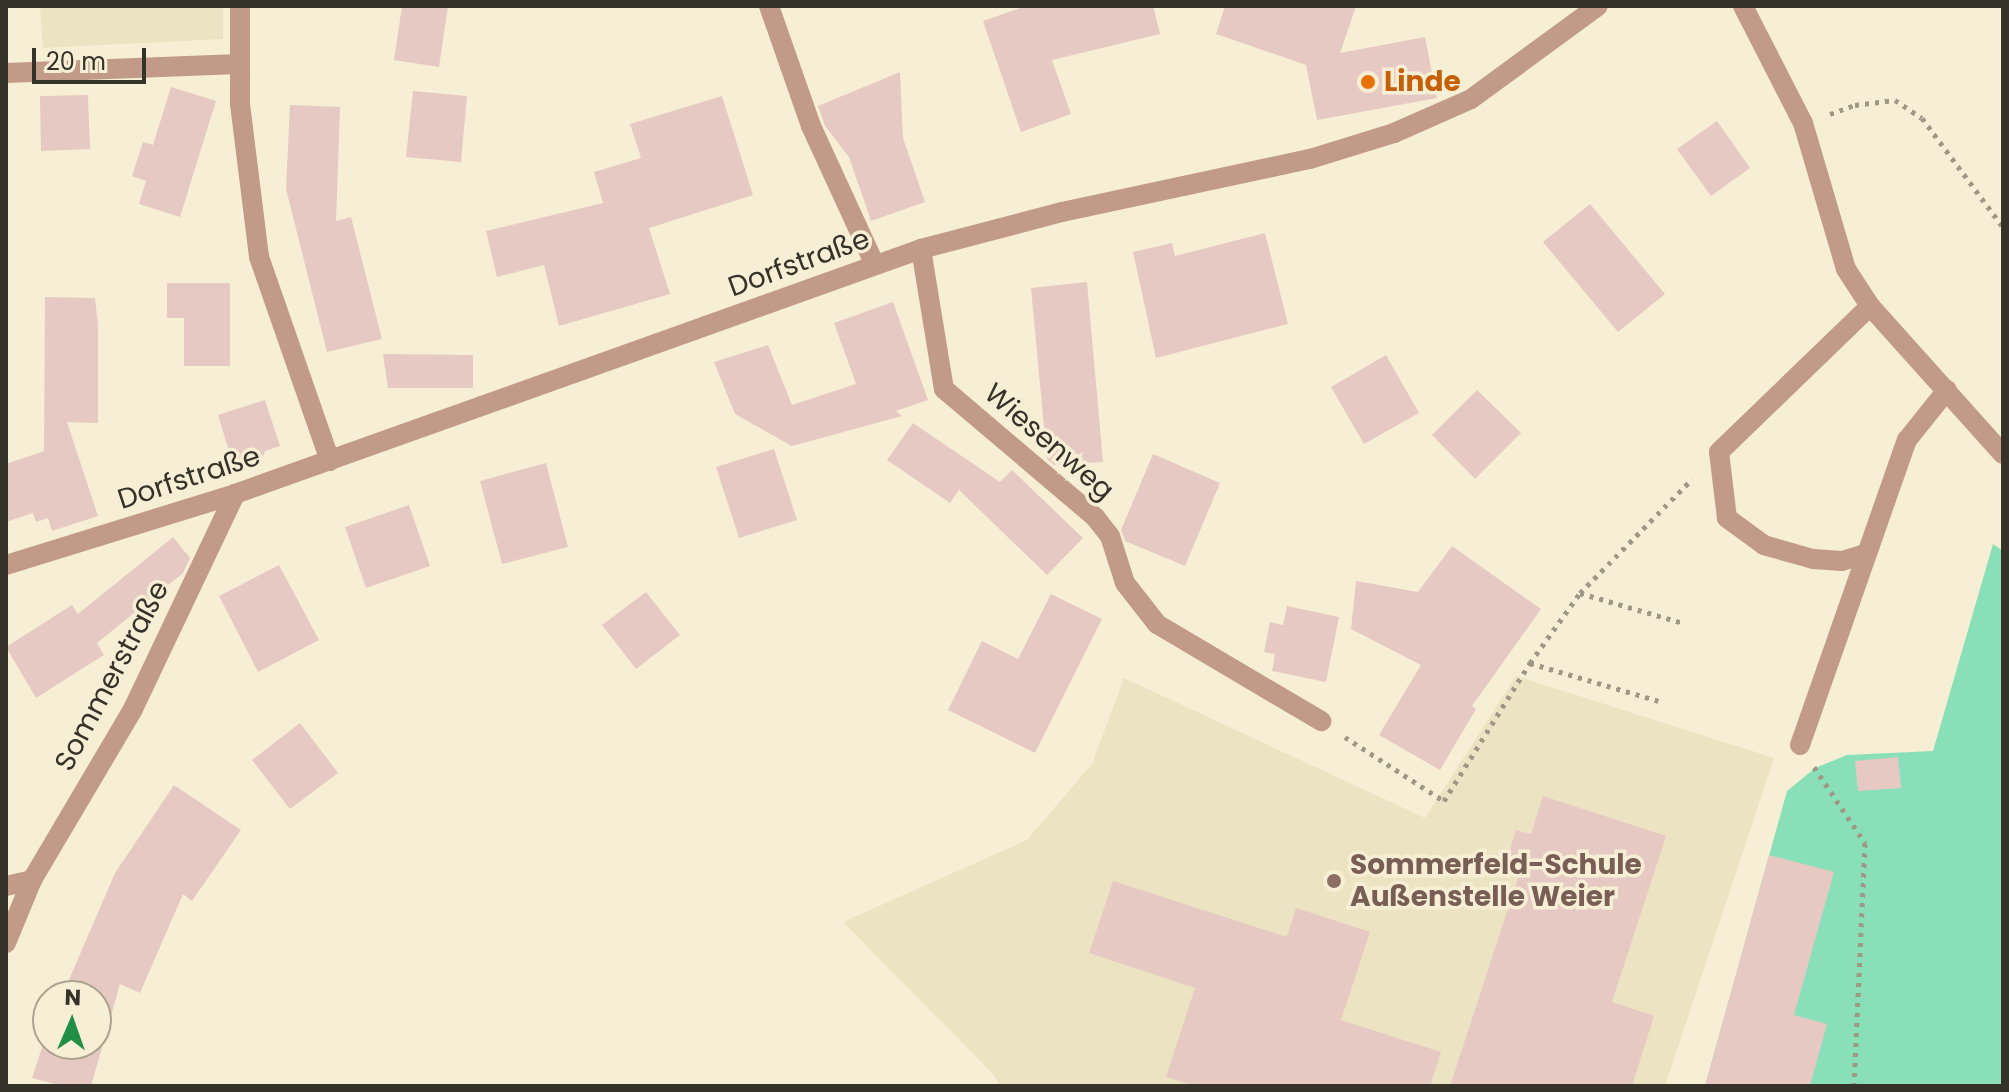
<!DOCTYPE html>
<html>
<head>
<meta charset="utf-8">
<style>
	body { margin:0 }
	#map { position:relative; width:2009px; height:1092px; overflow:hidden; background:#f7efd5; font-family:Poppins,sans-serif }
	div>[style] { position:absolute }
	.built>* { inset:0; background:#ece3c2 }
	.green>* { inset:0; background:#89e0b8 }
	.building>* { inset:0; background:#e6c9c2 }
	.path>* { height:5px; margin-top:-2.5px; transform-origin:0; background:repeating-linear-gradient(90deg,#9e9886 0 4px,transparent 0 10px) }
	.minor>* { height:20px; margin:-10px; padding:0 10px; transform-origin:10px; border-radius:10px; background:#c29b88 }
	.dots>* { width:22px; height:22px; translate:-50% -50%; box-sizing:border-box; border:4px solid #f7efd5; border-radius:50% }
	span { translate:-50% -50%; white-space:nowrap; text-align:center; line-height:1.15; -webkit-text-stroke:7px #f7efd5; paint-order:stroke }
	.food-label { font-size:28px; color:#c56008; font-weight:700 }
	.left { translate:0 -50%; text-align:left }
	.street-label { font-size:28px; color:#353229 }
	.education-label { font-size:28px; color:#785e54; font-weight:700 }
	.frame { position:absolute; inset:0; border:8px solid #353229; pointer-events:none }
	.north { position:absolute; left:32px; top:980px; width:80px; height:80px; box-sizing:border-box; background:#f7efd5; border:2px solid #a9a390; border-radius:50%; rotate:2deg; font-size:22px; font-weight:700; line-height:32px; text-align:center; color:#353229 }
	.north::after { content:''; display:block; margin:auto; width:28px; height:36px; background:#228f47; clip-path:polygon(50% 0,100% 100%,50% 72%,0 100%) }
	.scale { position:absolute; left:32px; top:48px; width:114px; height:36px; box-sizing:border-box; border:4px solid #353229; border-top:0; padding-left:10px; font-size:24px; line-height:28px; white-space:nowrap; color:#353229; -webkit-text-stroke:6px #f7efd5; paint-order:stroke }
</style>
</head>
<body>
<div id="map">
	<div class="built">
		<i style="clip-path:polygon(40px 6px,223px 6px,223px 39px,43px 48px)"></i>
		<i style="clip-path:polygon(1516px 676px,1774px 758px,1665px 1086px,1000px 1086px,994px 1075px,843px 922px,1027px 840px,1092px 764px,1124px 678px,1425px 818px)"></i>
	</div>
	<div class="green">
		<i style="clip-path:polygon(1993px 544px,2003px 551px,2003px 1086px,1705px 1086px,1787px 791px,1815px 768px,1847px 755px,1933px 751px)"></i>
	</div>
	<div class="building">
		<i style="clip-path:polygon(402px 6px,448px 6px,439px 67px,394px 60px)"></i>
		<i style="clip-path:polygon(1026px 6px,1153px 6px,1160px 34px,1052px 60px,1071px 114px,1021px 132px,983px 21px)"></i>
		<i style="clip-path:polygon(1225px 6px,1356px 6px,1340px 53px,1425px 37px,1437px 98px,1317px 120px,1306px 65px,1216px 34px)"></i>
		<i style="clip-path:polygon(900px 72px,903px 138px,925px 202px,871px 221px,849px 157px,825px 126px,818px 106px)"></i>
		<i style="clip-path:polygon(171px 87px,216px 101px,180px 217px,139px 204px,146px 181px,132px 176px,143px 142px,153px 145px)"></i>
		<i style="clip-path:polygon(413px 91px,467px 96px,461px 162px,406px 157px)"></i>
		<i style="clip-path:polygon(88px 95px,90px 149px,41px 151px,40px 96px)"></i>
		<i style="clip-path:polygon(722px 96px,753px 195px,649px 228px,670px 294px,559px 326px,544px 265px,497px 277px,486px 231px,603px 203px,594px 172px,641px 158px,630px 124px)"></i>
		<i style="clip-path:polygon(290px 105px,340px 107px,336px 221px,351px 217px,382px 339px,327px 352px,286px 189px)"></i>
		<i style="clip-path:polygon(1717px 121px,1750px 168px,1711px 196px,1677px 149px)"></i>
		<i style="clip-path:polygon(1590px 204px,1665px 294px,1618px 332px,1543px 242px)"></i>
		<i style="clip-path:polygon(1265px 233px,1288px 324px,1156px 358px,1133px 252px,1172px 243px,1175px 256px)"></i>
		<i style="clip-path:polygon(1087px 282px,1103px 462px,1054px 465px,1047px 459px,1031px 288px)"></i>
		<i style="clip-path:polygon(167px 283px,230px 283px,230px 366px,184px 366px,184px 318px,167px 318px)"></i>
		<i style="clip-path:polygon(45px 297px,95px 298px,98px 324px,98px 423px,67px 422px,98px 516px,52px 531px,48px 518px,36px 522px,33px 513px,6px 522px,6px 464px,44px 451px)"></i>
		<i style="clip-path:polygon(893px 302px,928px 400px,896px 411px,902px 416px,792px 446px,735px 414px,714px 362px,768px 345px,792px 405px,856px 384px,834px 323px)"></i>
		<i style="clip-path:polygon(383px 354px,473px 355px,473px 388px,388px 388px)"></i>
		<i style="clip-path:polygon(1386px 355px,1419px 413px,1364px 444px,1331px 387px)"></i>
		<i style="clip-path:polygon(1477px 390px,1521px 433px,1475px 479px,1432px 435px)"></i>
		<i style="clip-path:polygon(265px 400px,280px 446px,265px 451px,260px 465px,246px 457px,232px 461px,218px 415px)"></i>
		<i style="clip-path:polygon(913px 423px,1000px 482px,1012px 470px,1083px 538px,1047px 575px,959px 490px,950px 503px,887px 460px)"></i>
		<i style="clip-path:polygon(774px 449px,797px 520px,739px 538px,716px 467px)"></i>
		<i style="clip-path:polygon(1153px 454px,1220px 483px,1185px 566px,1125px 541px,1121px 530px)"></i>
		<i style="clip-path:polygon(546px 463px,568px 547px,502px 564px,480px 481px)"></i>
		<i style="clip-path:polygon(409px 505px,430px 566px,366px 588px,345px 527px)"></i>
		<i style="clip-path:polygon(173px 537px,190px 558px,183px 573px,97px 643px,104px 655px,36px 698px,6px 647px,72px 605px,78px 614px)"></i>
		<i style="clip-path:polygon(1452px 546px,1541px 609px,1472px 706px,1476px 709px,1440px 770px,1379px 735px,1421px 665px,1351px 629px,1356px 581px,1418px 592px)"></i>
		<i style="clip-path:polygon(279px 565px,319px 640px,258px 672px,219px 596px)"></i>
		<i style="clip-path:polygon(646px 592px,680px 635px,636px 669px,602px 625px)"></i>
		<i style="clip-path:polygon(1051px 594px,1102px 619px,1035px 753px,948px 710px,982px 641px,1018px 659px)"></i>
		<i style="clip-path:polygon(1287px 606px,1339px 617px,1326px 682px,1272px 671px,1275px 654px,1264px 652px,1270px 622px,1283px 625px)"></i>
		<i style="clip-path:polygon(300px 723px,338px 773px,290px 809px,252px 760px)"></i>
		<i style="clip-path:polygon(1898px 757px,1901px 788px,1858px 791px,1855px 761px)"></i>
		<i style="clip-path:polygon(174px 785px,241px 830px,192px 901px,183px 894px,140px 993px,120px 984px,91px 1086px,62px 1086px,32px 1078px,48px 1029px,48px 1044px,96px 1044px,96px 996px,62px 996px,115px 873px)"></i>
		<i style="clip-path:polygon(1543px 796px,1666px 836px,1612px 1002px,1654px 1016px,1632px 1086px,1450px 1086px,1523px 863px,1507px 858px,1516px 830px,1531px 834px)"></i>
		<i style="clip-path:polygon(1769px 855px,1834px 872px,1794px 1015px,1827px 1024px,1810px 1086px,1705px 1086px)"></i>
		<i style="clip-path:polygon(1113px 881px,1287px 937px,1296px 908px,1370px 932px,1341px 1020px,1441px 1052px,1430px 1086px,1194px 1086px,1166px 1077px,1195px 988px,1089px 953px)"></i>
	</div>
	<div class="path">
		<i style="left:1830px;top:114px;width:27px;rotate:-20deg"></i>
		<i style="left:1855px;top:105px;width:40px;rotate:-7.1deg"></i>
		<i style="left:1895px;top:100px;width:32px;rotate:34deg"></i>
		<i style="left:1922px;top:118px;width:136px;rotate:53.4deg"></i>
		<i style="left:1580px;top:593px;width:107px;rotate:16.2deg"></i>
		<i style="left:1530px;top:663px;width:134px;rotate:16.4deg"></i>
		<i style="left:1345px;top:737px;width:118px;rotate:32.9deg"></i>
		<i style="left:1444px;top:801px;width:163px;rotate:-58.1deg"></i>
		<i style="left:1530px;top:663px;width:86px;rotate:-54.5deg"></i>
		<i style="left:1580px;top:593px;width:160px;rotate:-45.5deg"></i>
		<i style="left:1814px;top:767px;width:92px;rotate:56.1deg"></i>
		<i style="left:1865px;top:843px;width:243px;rotate:92.6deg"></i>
	</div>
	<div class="minor">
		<i style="left:240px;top:6px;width:98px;rotate:90deg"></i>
		<i style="left:240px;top:104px;width:154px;rotate:82.9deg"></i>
		<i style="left:259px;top:257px;width:216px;rotate:70.8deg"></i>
		<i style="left:769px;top:6px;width:127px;rotate:70.7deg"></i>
		<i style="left:811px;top:126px;width:153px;rotate:65.3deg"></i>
		<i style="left:1743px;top:6px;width:131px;rotate:62.9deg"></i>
		<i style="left:1803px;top:123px;width:152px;rotate:73.6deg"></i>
		<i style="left:1846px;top:269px;width:44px;rotate:57deg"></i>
		<i style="left:1870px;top:306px;width:199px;rotate:48.1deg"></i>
		<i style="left:6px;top:73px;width:233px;rotate:-2.2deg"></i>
		<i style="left:921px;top:249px;width:142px;rotate:80.7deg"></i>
		<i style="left:944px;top:389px;width:198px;rotate:40.3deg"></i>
		<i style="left:1095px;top:517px;width:24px;rotate:52deg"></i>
		<i style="left:1110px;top:536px;width:49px;rotate:72.3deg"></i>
		<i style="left:1125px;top:583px;width:52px;rotate:52deg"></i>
		<i style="left:1157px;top:624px;width:191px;rotate:30.6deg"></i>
		<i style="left:1865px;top:554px;width:24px;rotate:163deg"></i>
		<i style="left:1842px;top:561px;width:29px;rotate:-176deg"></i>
		<i style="left:1813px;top:559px;width:51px;rotate:-164.1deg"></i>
		<i style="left:1764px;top:545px;width:46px;rotate:-143.9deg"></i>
		<i style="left:1727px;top:518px;width:66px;rotate:-96.9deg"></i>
		<i style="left:1719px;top:452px;width:210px;rotate:-44deg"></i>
		<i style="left:6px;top:565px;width:240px;rotate:-17.2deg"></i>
		<i style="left:235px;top:494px;width:728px;rotate:-19.65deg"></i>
		<i style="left:921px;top:249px;width:146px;rotate:-14.7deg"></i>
		<i style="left:1062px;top:212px;width:254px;rotate:-12.1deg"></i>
		<i style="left:1310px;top:159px;width:88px;rotate:-17.2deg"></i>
		<i style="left:1394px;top:133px;width:84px;rotate:-23.8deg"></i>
		<i style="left:1471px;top:99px;width:157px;rotate:-36.2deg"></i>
		<i style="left:1800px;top:745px;width:323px;rotate:-70.7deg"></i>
		<i style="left:1907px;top:440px;width:64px;rotate:-51.3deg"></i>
		<i style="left:6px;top:886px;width:27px;rotate:-13deg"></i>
		<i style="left:6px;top:943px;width:68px;rotate:-67.6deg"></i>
		<i style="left:32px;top:880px;width:199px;rotate:-59.4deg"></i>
		<i style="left:133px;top:709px;width:238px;rotate:-64.6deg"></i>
	</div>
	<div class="dots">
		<i style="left:1368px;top:82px;background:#e8710a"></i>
		<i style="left:1334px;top:881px;background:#8d6e63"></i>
	</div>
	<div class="food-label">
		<span class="left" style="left:1384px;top:82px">Linde</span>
	</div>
	<div class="street-label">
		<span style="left:799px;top:263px;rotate:-20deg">Dorfstraße</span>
		<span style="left:1049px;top:442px;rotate:41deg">Wiesenweg</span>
		<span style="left:189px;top:478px;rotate:-18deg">Dorfstraße</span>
		<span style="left:112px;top:676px;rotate:-62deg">Sommerstraße</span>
	</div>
	<div class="education-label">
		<span class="left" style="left:1350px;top:881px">Sommerfeld-Schule<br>Außenstelle Weier</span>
	</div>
	<div class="frame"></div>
	<div class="north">N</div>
	<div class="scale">20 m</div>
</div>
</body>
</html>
